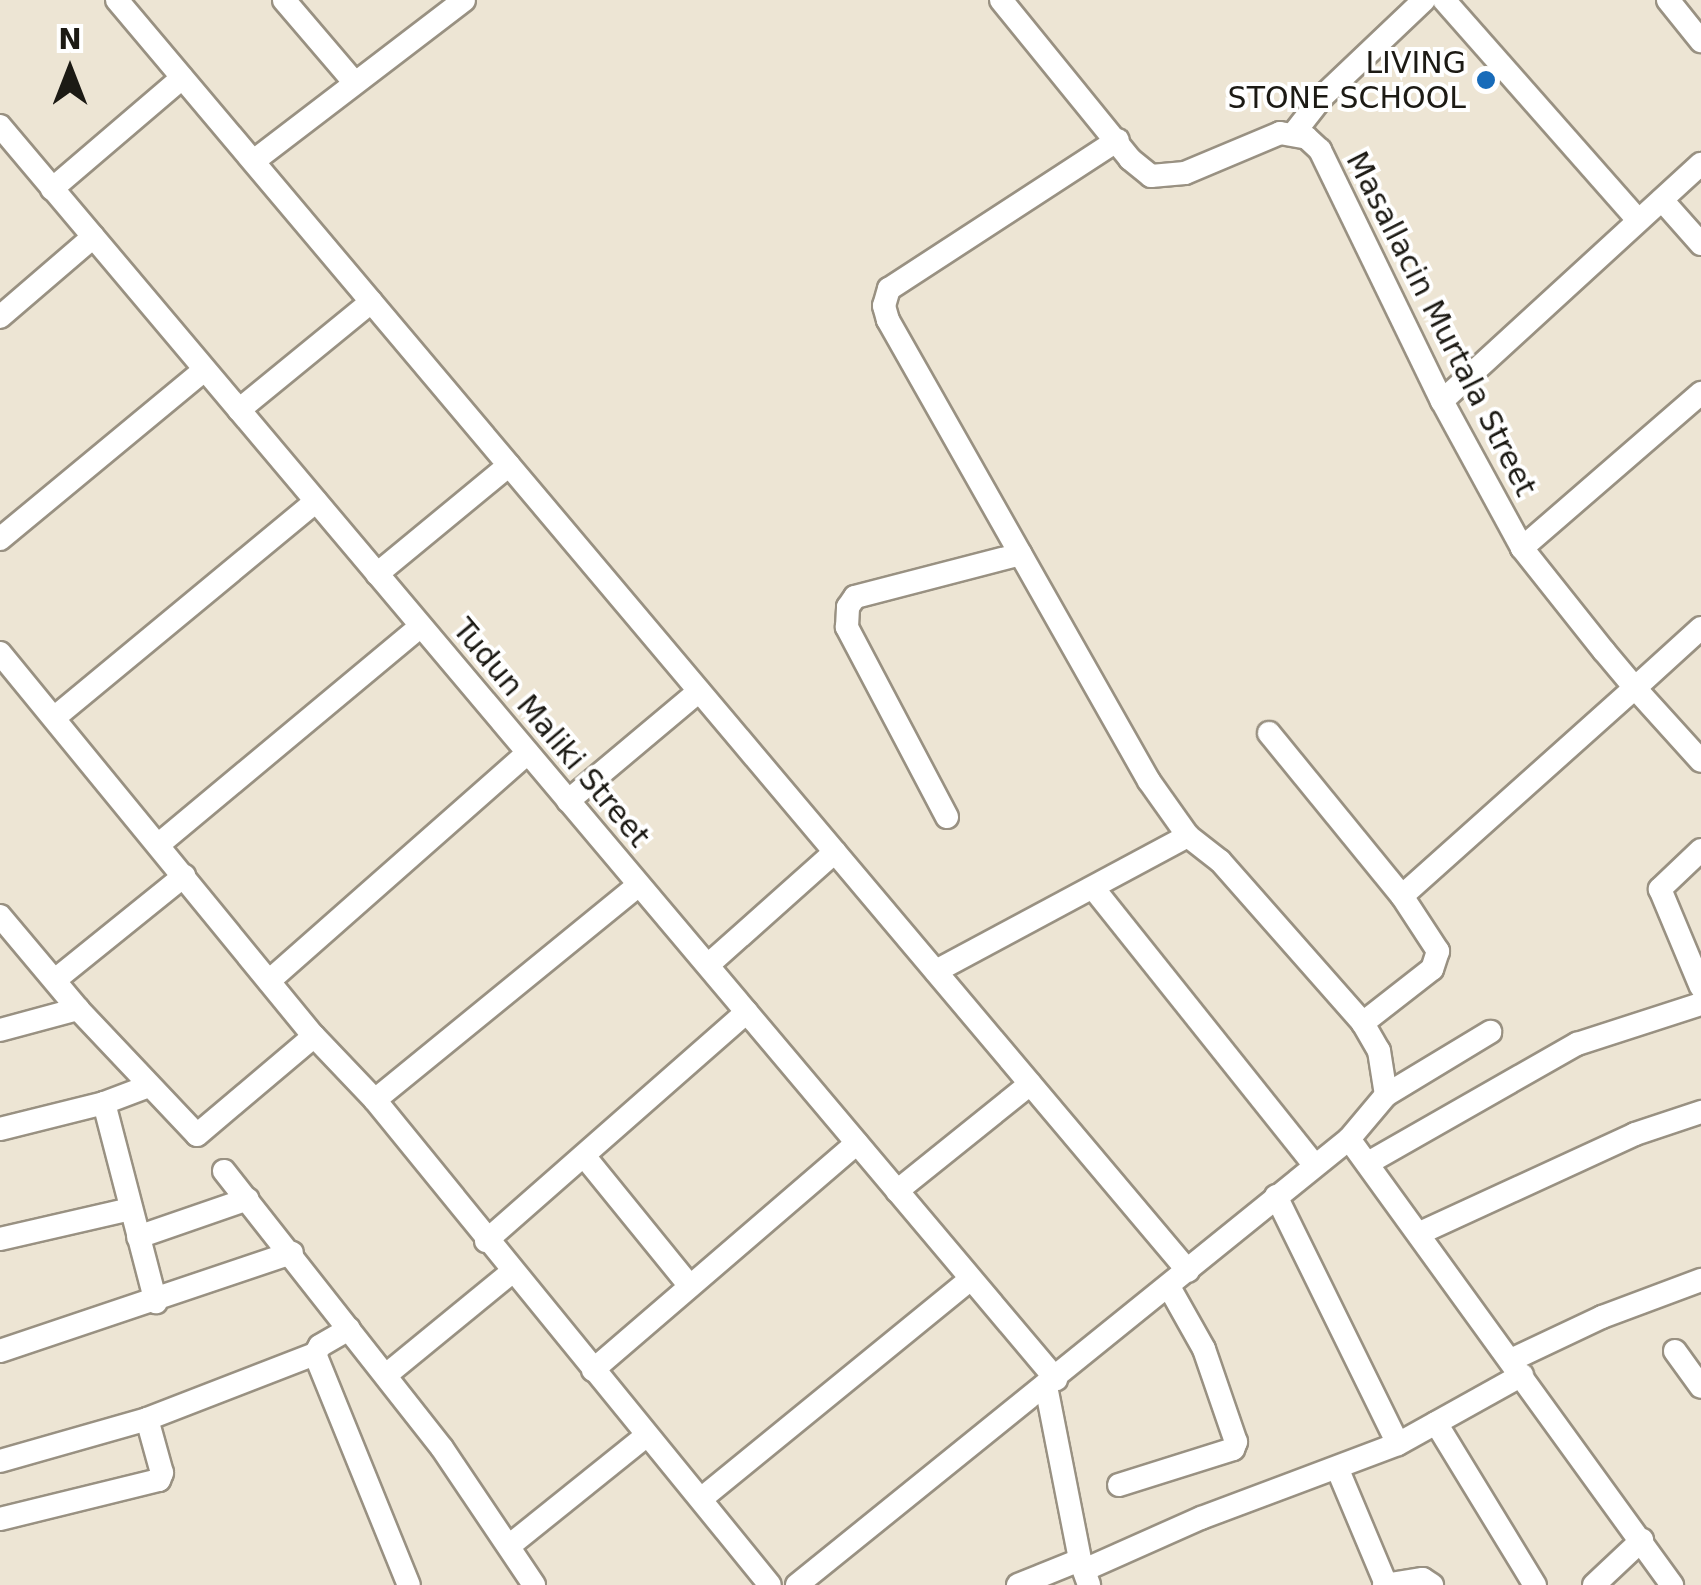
<!DOCTYPE html>
<html>
<head>
<meta charset="utf-8">
<style>
	body { margin:0 }
	#map { position:relative; width:1701px; height:1585px; overflow:hidden; background:#ede5d4; font-family:"DejaVu Sans",sans-serif }
	div>[style] { position:absolute }
	.roads { filter:drop-shadow(2px 0 #999182) drop-shadow(-2px 0 #999182) drop-shadow(0 2px #999182) drop-shadow(0 -2px #999182) }
	.minor>* { height:22px; margin:-11px; padding:0 11px; transform-origin:11px; border-radius:11px; background:#fff }
	.dots>* { width:28px; height:28px; translate:-50% -50%; box-sizing:border-box; border:5px solid #fff; border-radius:50% }
	span { translate:-50% -50%; white-space:nowrap; text-align:center; line-height:1.15; -webkit-text-stroke:8px #fff; paint-order:stroke }
	.poi-label { font-size:30px; color:#1c1a14 }
	.right { translate:-100% -50%; text-align:right }
	.street-label { font-size:30px; color:#1c1a14 }
	.north { position:absolute; left:20px; top:20px; width:100px; height:100px; -webkit-text-stroke:8px #fff; paint-order:stroke; rotate:0deg; font-size:28px; font-weight:700; line-height:40px; text-align:center; color:#1c1a14 }
	.north::after { content:''; display:block; margin:auto; width:35px; height:45px; background:#1c1a14; clip-path:polygon(50% 0,100% 100%,50% 72%,0 100%) }
</style>
</head>
<body>
<div id="map">
	<div class="roads">
		<div class="minor">
			<i style="left:117px;top:0;width:1662px;rotate:49.88deg"></i>
			<i style="left:284px;top:0;width:109px;rotate:49.5deg"></i>
			<i style="left:1001px;top:0;width:205px;rotate:50.9deg"></i>
			<i style="left:1130px;top:159px;width:27px;rotate:39deg"></i>
			<i style="left:1151px;top:176px;width:34px;rotate:-5deg"></i>
			<i style="left:1185px;top:173px;width:103px;rotate:-22.8deg"></i>
			<i style="left:1280px;top:133px;width:27px;rotate:10deg"></i>
			<i style="left:1307px;top:138px;width:18px;rotate:43deg"></i>
			<i style="left:1320px;top:150px;width:279px;rotate:64.1deg"></i>
			<i style="left:1442px;top:401px;width:167px;rotate:61.4deg"></i>
			<i style="left:1522px;top:548px;width:132px;rotate:51.5deg"></i>
			<i style="left:1604px;top:651px;width:48px;rotate:50deg"></i>
			<i style="left:1635px;top:688px;width:89px;rotate:-42.3deg"></i>
			<i style="left:1444px;top:0;width:292px;rotate:48.6deg"></i>
			<i style="left:1668px;top:0;width:53px;rotate:51.2deg"></i>
			<i style="left:0;top:126px;width:1639px;rotate:49.88deg"></i>
			<i style="left:1294px;top:133px;width:47px;rotate:-51.9deg"></i>
			<i style="left:1323px;top:96px;width:139px;rotate:-43.5deg"></i>
			<i style="left:255px;top:160px;width:263px;rotate:-37.4deg"></i>
			<i style="left:52px;top:189px;width:171px;rotate:-40.5deg"></i>
			<i style="left:1662px;top:200px;width:59px;rotate:48.4deg"></i>
			<i style="left:0;top:317px;width:123px;rotate:-40.7deg"></i>
			<i style="left:1442px;top:401px;width:351px;rotate:-42.5deg"></i>
			<i style="left:239px;top:410px;width:171px;rotate:-39.3deg"></i>
			<i style="left:0;top:539px;width:265px;rotate:-39.6deg"></i>
			<i style="left:1522px;top:548px;width:237px;rotate:-40.9deg"></i>
			<i style="left:377px;top:574px;width:171px;rotate:-39.5deg"></i>
			<i style="left:0;top:653px;width:495px;rotate:50.7deg"></i>
			<i style="left:314px;top:1036px;width:88px;rotate:46.4deg"></i>
			<i style="left:375px;top:1100px;width:625px;rotate:50.84deg"></i>
			<i style="left:54px;top:718px;width:340px;rotate:-39.6deg"></i>
			<i style="left:1269px;top:733px;width:210px;rotate:50.8deg"></i>
			<i style="left:1402px;top:896px;width:66px;rotate:56.8deg"></i>
			<i style="left:1438px;top:951px;width:19px;rotate:108deg"></i>
			<i style="left:1432px;top:969px;width:88px;rotate:142deg"></i>
			<i style="left:568px;top:801px;width:171px;rotate:-40deg"></i>
			<i style="left:947px;top:817px;width:215px;rotate:-117.8deg"></i>
			<i style="left:847px;top:627px;width:20px;rotate:-87deg"></i>
			<i style="left:848px;top:607px;width:12px;rotate:-55deg"></i>
			<i style="left:855px;top:597px;width:171px;rotate:-14.5deg"></i>
			<i style="left:158px;top:845px;width:342px;rotate:-39.8deg"></i>
			<i style="left:1701px;top:850px;width:57px;rotate:136.4deg"></i>
			<i style="left:1660px;top:889px;width:106px;rotate:67.3deg"></i>
			<i style="left:1094px;top:889px;width:353px;rotate:51.4deg"></i>
			<i style="left:1402px;top:896px;width:312px;rotate:-41.8deg"></i>
			<i style="left:1635px;top:688px;width:98px;rotate:47.9deg"></i>
			<i style="left:0;top:916px;width:121px;rotate:50deg"></i>
			<i style="left:78px;top:1009px;width:173px;rotate:46.6deg"></i>
			<i style="left:197px;top:1135px;width:153px;rotate:-40.2deg"></i>
			<i style="left:708px;top:965px;width:170px;rotate:-41.7deg"></i>
			<i style="left:936px;top:971px;width:286px;rotate:-28.2deg"></i>
			<i style="left:55px;top:980px;width:166px;rotate:-38.9deg"></i>
			<i style="left:269px;top:981px;width:345px;rotate:-41.4deg"></i>
			<i style="left:0;top:1030px;width:81px;rotate:-15.1deg"></i>
			<i style="left:1386px;top:1095px;width:122px;rotate:-31.2deg"></i>
			<i style="left:375px;top:1100px;width:340px;rotate:-39.2deg"></i>
			<i style="left:104px;top:1103px;width:206px;rotate:75.4deg"></i>
			<i style="left:0;top:1129px;width:107px;rotate:-14deg"></i>
			<i style="left:104px;top:1103px;width:48px;rotate:-20.7deg"></i>
			<i style="left:1349px;top:1139px;width:551px;rotate:54.09deg"></i>
			<i style="left:585px;top:1157px;width:166px;rotate:50.9deg"></i>
			<i style="left:1368px;top:1163px;width:241px;rotate:-29.7deg"></i>
			<i style="left:1577px;top:1044px;width:130px;rotate:-17.9deg"></i>
			<i style="left:224px;top:1171px;width:352px;rotate:51.8deg"></i>
			<i style="left:442px;top:1448px;width:165px;rotate:56.1deg"></i>
			<i style="left:897px;top:1191px;width:171px;rotate:-38.8deg"></i>
			<i style="left:1276px;top:1196px;width:276px;rotate:63.8deg"></i>
			<i style="left:1420px;top:1233px;width:237px;rotate:-24.7deg"></i>
			<i style="left:1635px;top:1134px;width:70px;rotate:-18.4deg"></i>
			<i style="left:138px;top:1237px;width:116px;rotate:-19.1deg"></i>
			<i style="left:0;top:1239px;width:134px;rotate:-12.9deg"></i>
			<i style="left:486px;top:1241px;width:347px;rotate:-41.3deg"></i>
			<i style="left:349px;top:1329px;width:34px;rotate:150deg"></i>
			<i style="left:320px;top:1346px;width:9px;rotate:122deg"></i>
			<i style="left:315px;top:1354px;width:249px;rotate:67.9deg"></i>
			<i style="left:0;top:1351px;width:308px;rotate:-18.6deg"></i>
			<i style="left:1675px;top:1351px;width:44px;rotate:54.2deg"></i>
			<i style="left:1511px;top:1360px;width:101px;rotate:-25.3deg"></i>
			<i style="left:1602px;top:1317px;width:106px;rotate:-20.5deg"></i>
			<i style="left:593px;top:1370px;width:348px;rotate:-40.7deg"></i>
			<i style="left:386px;top:1375px;width:163px;rotate:-39.3deg"></i>
			<i style="left:1046px;top:1386px;width:177px;rotate:78.9deg"></i>
			<i style="left:1080px;top:1560px;width:27px;rotate:70deg"></i>
			<i style="left:1436px;top:1423px;width:190px;rotate:58.6deg"></i>
			<i style="left:0;top:1461px;width:153px;rotate:-15.9deg"></i>
			<i style="left:147px;top:1419px;width:180px;rotate:-21.2deg"></i>
			<i style="left:1338px;top:1470px;width:124px;rotate:67.2deg"></i>
			<i style="left:1119px;top:1485px;width:120px;rotate:-17.5deg"></i>
			<i style="left:1233px;top:1449px;width:8px;rotate:-67deg"></i>
			<i style="left:1236px;top:1442px;width:98px;rotate:-109deg"></i>
			<i style="left:1204px;top:1349px;width:71px;rotate:-119.4deg"></i>
			<i style="left:701px;top:1499px;width:348px;rotate:-39.2deg"></i>
			<i style="left:0;top:1519px;width:164px;rotate:-13.8deg"></i>
			<i style="left:159px;top:1480px;width:8px;rotate:-67deg"></i>
			<i style="left:162px;top:1473px;width:56px;rotate:-105.5deg"></i>
			<i style="left:509px;top:1546px;width:177px;rotate:-38.8deg"></i>
			<i style="left:1084px;top:1570px;width:128px;rotate:-24deg"></i>
			<i style="left:1201px;top:1518px;width:210px;rotate:-20.6deg"></i>
			<i style="left:1398px;top:1444px;width:142px;rotate:-29.1deg"></i>
			<i style="left:797px;top:1585px;width:710px;rotate:-38.94deg"></i>
			<i style="left:1349px;top:1139px;width:57px;rotate:-49.9deg"></i>
			<i style="left:1386px;top:1095px;width:45px;rotate:-99deg"></i>
			<i style="left:1379px;top:1051px;width:32px;rotate:-120deg"></i>
			<i style="left:1363px;top:1023px;width:216px;rotate:-131.4deg"></i>
			<i style="left:1220px;top:861px;width:41px;rotate:-142deg"></i>
			<i style="left:1188px;top:836px;width:67px;rotate:-125.3deg"></i>
			<i style="left:1149px;top:781px;width:530px;rotate:-119.52deg"></i>
			<i style="left:888px;top:320px;width:15px;rotate:-106deg"></i>
			<i style="left:884px;top:306px;width:18px;rotate:-74deg"></i>
			<i style="left:889px;top:289px;width:273px;rotate:-33.1deg"></i>
			<i style="left:1018px;top:1585px;width:67px;rotate:-22deg"></i>
			<i style="left:1384px;top:1585px;width:39px;rotate:-9deg"></i>
			<i style="left:1423px;top:1579px;width:11px;rotate:34deg"></i>
			<i style="left:1594px;top:1585px;width:66px;rotate:-43.2deg"></i>
		</div>
	</div>
	<div class="dots">
		<i style="left:1486px;top:80px;background:#186bb9"></i>
	</div>
	<div class="poi-label">
		<span class="right" style="left:1466px;top:80px">LIVING<br>STONE SCHOOL</span>
	</div>
	<div class="street-label">
		<span style="left:1441px;top:324px;rotate:63deg">Masallacin Murtala Street</span>
		<span style="left:551px;top:733px;rotate:50deg">Tudun Maliki Street</span>
	</div>
	<div class="north">N</div>
</div>
</body>
</html>
